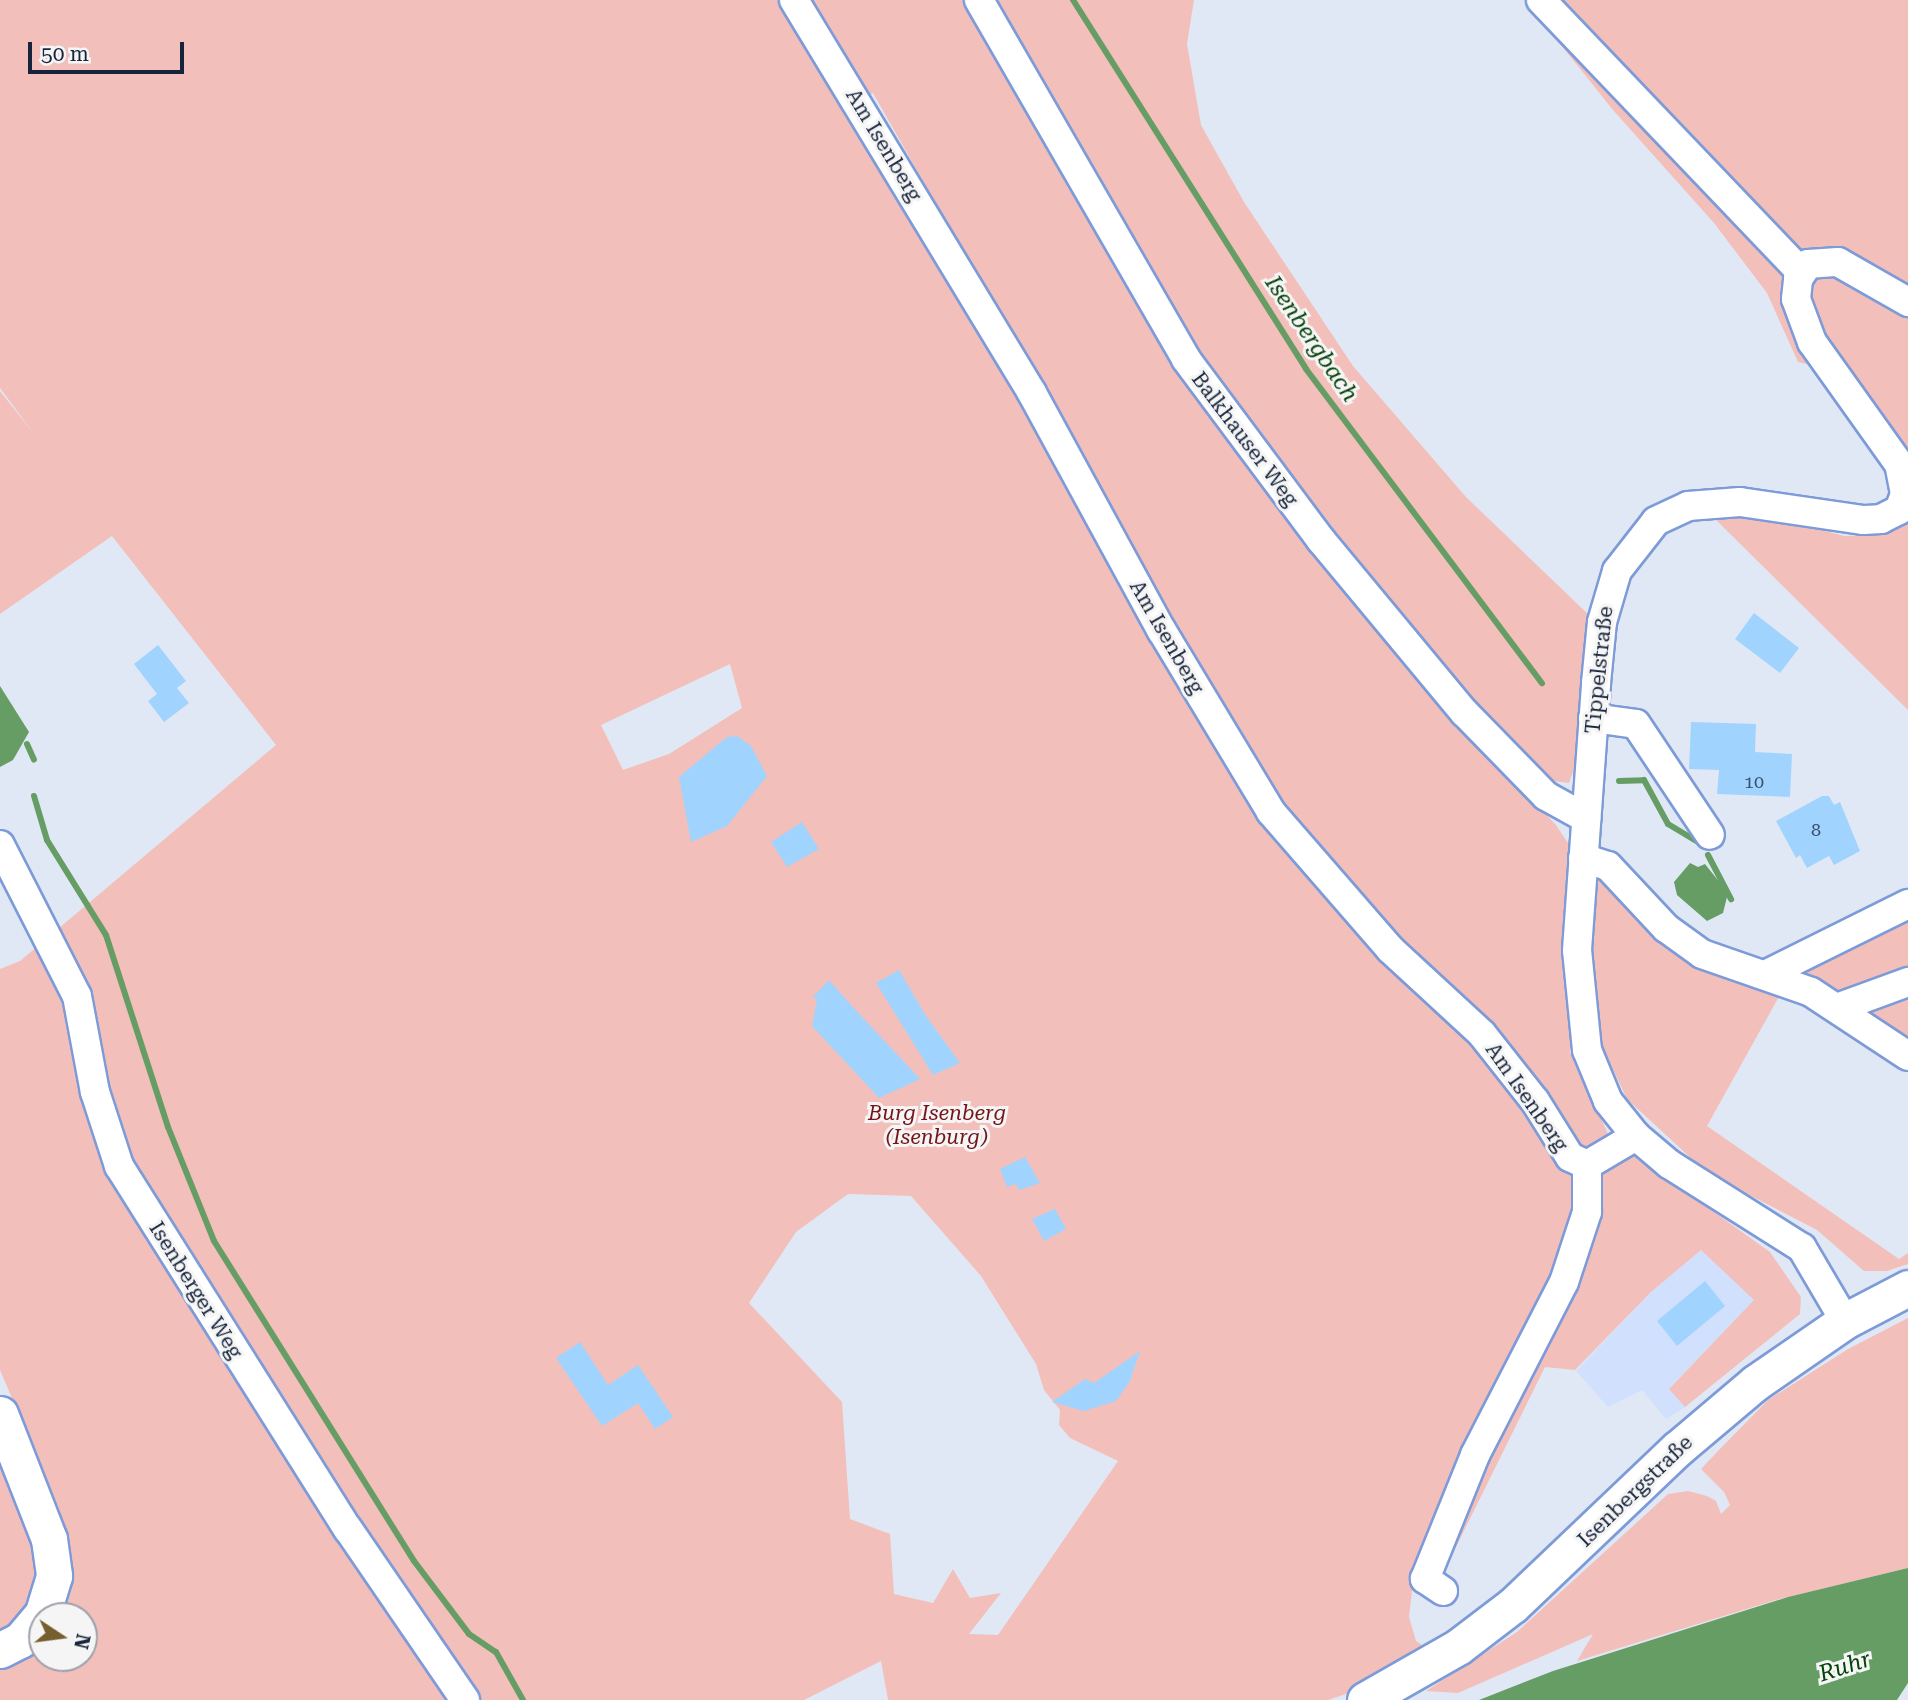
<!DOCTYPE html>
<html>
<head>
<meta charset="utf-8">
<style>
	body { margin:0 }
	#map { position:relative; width:1908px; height:1700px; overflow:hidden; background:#e1e8f5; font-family:"Roboto Serif",serif }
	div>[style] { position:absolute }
	.built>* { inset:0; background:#d1e0fc }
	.green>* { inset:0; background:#f3bfbb }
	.water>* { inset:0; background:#669d65 }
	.stream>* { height:6px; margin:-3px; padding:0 3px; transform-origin:3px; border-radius:3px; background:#669d65 }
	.building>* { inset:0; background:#a0d4fe }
	.roads { filter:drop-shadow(2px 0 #7d9bd8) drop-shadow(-2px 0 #7d9bd8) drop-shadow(0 2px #7d9bd8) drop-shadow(0 -2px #7d9bd8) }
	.minor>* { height:28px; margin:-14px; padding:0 14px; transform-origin:14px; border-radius:14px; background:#fff }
	.major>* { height:35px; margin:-17.5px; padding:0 17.5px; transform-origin:17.5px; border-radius:17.5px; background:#fff }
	span { translate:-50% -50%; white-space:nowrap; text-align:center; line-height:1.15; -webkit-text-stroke:6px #f5f5f5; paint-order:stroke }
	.number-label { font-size:18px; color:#3a506c }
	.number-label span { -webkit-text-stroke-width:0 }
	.street-label { font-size:21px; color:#18243c }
	.park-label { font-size:21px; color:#75141a; font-style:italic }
	.water-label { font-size:23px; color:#04430a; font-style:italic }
	.north { position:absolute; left:28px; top:1602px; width:70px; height:70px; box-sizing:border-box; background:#f5f5f5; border:2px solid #9da1ab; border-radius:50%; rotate:103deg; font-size:19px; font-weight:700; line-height:28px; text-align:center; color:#18243c }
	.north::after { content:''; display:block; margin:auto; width:24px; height:32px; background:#765f2f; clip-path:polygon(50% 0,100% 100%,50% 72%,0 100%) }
	.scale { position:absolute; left:28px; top:42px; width:156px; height:32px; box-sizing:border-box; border:4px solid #18243c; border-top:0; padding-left:9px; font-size:21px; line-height:24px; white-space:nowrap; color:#18243c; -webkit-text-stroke:5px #f5f5f5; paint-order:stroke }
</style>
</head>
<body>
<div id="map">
	<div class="built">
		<i style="clip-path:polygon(1701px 1250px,1755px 1300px,1669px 1388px,1685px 1407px,1666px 1419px,1642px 1390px,1608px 1407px,1576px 1371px,1651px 1292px)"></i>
	</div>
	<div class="green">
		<i style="clip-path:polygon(evenodd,0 0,970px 0,1068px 188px,1110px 247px,1454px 717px,1556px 825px,1574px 852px,1570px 1052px,1609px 1136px,1595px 1149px,1577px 1148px,1393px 946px,1281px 812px,873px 93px,852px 106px,1268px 817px,1530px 1105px,1541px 1138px,1562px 1159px,1573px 1180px,1628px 1151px,1770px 1252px,1801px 1297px,1800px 1314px,1685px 1407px,1669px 1389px,1754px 1300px,1701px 1250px,1651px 1292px,1575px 1370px,1545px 1367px,1453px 1553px,1431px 1544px,1412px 1591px,1409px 1617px,1416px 1641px,1431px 1651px,1364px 1688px,1328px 1700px,888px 1700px,881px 1661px,804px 1700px,0 1700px,0 1665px,42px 1635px,42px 1658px,84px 1658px,84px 1616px,56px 1616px,64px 1588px,60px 1511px,0 1370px,0 969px,20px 961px,276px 745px,112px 536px,0 614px,0 391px,34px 434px,0 388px,0 0,730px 664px,742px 708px,669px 754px,623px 770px,601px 725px,730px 664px,0 0,848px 1194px,911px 1196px,981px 1276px,1036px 1364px,1044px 1390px,1060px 1410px,1059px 1425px,1070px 1438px,1118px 1461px,998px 1635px,969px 1634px,1001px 1593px,970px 1598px,953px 1569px,933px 1603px,894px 1594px,890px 1534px,850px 1519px,842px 1402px,749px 1303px,796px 1232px,848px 1194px)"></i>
		<i style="clip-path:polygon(984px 0,1194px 0,1187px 44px,1201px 125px,1244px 202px,1353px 366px,1466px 497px,1590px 616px,1578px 758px,1569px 783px,1544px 780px,1470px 702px,1190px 347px)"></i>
		<i style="clip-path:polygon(1525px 0,1908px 0,1908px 477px,1846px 373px,1798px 362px,1767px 293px,1714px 223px,1613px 110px)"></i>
		<i style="clip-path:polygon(1707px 511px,1768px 515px,1844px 536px,1882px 535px,1908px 514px,1908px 710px)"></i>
		<i style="clip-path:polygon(1599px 873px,1781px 993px,1707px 1126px,1899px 1259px,1908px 1253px,1908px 1264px,1887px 1271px,1864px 1271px,1817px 1230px,1707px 1173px,1627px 1099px,1601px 1044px,1591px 953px)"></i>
		<i style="clip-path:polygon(1908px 906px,1908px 1058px,1783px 971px)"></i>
		<i style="clip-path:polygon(1908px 1318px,1908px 1568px,1776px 1600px,1577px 1661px,1593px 1634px,1458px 1693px,1426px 1691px,1517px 1632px,1668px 1494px,1688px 1491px,1707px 1496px,1716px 1501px,1721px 1514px,1730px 1505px,1724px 1492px,1701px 1469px,1718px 1451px,1768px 1400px,1848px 1349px)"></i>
		<i style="clip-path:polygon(0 1461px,27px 1516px,40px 1567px,30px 1602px,0 1636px)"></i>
	</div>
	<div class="water">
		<i style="clip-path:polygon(0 686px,29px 732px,13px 760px,0 767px)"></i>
		<i style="clip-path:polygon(1690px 863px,1698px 867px,1705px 864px,1728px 893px,1723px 913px,1707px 921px,1677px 895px,1674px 882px)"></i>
		<i style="clip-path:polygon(1908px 1568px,1908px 1683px,1897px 1700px,1479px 1700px,1553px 1671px,1788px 1597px)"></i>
	</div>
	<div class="stream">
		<i style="left:1073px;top:0;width:436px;rotate:57.7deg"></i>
		<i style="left:1306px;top:369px;width:393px;rotate:53.1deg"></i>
		<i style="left:27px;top:744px;width:17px;rotate:66deg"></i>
		<i style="left:1619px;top:781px;width:25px;rotate:-2deg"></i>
		<i style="left:1644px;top:780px;width:50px;rotate:61.4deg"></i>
		<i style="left:1668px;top:824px;width:35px;rotate:31deg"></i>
		<i style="left:34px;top:796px;width:46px;rotate:73.5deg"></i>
		<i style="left:47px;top:840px;width:112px;rotate:58.2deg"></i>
		<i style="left:106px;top:935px;width:202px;rotate:72.1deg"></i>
		<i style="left:168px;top:1127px;width:123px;rotate:68deg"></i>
		<i style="left:214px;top:1241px;width:377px;rotate:58deg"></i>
		<i style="left:414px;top:1561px;width:91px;rotate:53deg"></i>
		<i style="left:469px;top:1634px;width:32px;rotate:34deg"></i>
		<i style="left:496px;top:1652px;width:55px;rotate:60.6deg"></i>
		<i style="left:1708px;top:855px;width:50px;rotate:62.4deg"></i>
	</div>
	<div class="building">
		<i style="clip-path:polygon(1754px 613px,1799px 648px,1780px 673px,1735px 639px)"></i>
		<i style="clip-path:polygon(158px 645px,186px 681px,177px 688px,189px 703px,164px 722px,148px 701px,157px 694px,134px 664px)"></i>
		<i style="clip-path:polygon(1691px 722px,1756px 724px,1755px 752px,1792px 754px,1790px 797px,1717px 794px,1719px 770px,1689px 769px)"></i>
		<i style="clip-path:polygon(737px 736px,751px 746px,767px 776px,727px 826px,691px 842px,679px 777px,727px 737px)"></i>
		<i style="clip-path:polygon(1822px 796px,1829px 796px,1834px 805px,1840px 802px,1860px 851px,1834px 865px,1829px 856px,1807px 868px,1800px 855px,1796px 858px,1776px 821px)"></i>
		<i style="clip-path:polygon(802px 822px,819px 849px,787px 867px,771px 842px)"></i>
		<i style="clip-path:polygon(899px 970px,926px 1016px,960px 1063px,933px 1075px,876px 983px)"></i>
		<i style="clip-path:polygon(829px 980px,851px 1005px,920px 1079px,879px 1098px,812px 1026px,817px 1000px,813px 997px)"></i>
		<i style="clip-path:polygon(1025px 1157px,1040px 1183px,1019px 1190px,1016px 1184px,1007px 1187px,1000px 1169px)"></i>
		<i style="clip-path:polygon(1055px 1209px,1066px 1229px,1044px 1241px,1032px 1219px)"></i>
		<i style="clip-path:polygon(1705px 1281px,1725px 1306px,1677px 1346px,1657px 1321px)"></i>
		<i style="clip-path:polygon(580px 1342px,608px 1385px,638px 1365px,673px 1417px,655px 1429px,638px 1403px,602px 1426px,556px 1358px)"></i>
		<i style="clip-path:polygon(1140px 1351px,1130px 1381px,1116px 1401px,1084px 1411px,1052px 1402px,1085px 1379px,1094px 1383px)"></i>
	</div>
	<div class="roads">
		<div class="minor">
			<i style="left:794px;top:0;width:459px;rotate:58.8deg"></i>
			<i style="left:1032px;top:393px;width:271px;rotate:61.4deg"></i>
			<i style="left:1162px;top:631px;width:211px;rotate:58.9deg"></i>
			<i style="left:1271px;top:812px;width:181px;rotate:49deg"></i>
			<i style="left:1390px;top:949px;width:125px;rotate:42.7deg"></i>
			<i style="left:1482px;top:1034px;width:85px;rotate:51.7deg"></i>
			<i style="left:1535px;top:1101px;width:66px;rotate:58deg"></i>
			<i style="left:1570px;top:1157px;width:19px;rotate:25deg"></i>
			<i style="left:1587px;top:1165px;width:57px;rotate:-30.6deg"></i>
			<i style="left:979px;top:0;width:414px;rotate:60deg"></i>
			<i style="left:1186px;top:359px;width:226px;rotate:53.3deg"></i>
			<i style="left:1321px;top:540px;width:224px;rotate:50.3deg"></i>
			<i style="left:1464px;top:712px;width:117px;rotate:45.7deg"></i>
			<i style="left:1546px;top:796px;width:46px;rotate:28.8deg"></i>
			<i style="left:1541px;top:0;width:376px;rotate:46.3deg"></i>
			<i style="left:1593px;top:718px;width:43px;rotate:7.9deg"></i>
			<i style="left:1636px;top:724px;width:133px;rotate:56.3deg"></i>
			<i style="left:0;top:845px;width:169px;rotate:63deg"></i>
			<i style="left:77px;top:996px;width:98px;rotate:79.4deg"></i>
			<i style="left:95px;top:1092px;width:78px;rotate:72deg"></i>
			<i style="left:119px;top:1166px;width:429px;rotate:57.8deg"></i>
			<i style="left:348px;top:1529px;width:207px;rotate:55.6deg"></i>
			<i style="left:1583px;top:858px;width:26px;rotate:18deg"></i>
			<i style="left:1608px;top:866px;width:85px;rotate:46.9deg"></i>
			<i style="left:1666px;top:928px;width:44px;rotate:35.8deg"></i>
			<i style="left:1702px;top:954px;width:115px;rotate:19.2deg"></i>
			<i style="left:1811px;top:992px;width:116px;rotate:33.4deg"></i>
			<i style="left:1765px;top:975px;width:160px;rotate:-26.4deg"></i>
			<i style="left:1837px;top:1008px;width:76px;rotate:-20.1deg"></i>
			<i style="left:1845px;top:1321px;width:85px;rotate:-120.5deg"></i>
			<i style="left:1802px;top:1248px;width:157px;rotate:-147.7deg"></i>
			<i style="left:1669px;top:1164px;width:43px;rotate:-139.7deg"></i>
			<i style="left:1636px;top:1136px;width:45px;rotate:-128.7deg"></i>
			<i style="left:1608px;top:1101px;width:55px;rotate:-112.4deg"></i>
			<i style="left:1587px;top:1050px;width:100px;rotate:-95.7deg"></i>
			<i style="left:1577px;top:950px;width:268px;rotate:-85.9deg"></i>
			<i style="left:1596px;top:683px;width:61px;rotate:-84.4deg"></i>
			<i style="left:1602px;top:622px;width:53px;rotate:-73.6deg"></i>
			<i style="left:1617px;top:571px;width:63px;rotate:-52deg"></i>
			<i style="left:1656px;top:521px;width:35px;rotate:-25deg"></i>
			<i style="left:1688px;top:506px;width:52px;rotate:-4.4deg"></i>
			<i style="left:1740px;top:502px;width:125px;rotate:8.3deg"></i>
			<i style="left:1864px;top:520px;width:17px;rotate:-3deg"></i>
			<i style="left:1881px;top:519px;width:20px;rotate:-27deg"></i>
			<i style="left:1899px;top:510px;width:17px;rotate:-69deg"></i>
			<i style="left:1905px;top:494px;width:31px;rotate:-101deg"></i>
			<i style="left:1899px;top:464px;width:150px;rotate:-125.5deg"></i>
			<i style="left:1812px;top:342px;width:46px;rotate:-110.4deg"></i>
			<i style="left:1796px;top:299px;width:20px;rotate:-84deg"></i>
			<i style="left:1798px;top:279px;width:18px;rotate:-56deg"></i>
			<i style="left:1808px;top:264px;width:30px;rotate:-4deg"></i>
			<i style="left:1838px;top:262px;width:81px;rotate:29.7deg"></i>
			<i style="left:1443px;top:1591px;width:22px;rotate:-146deg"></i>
			<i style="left:1425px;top:1579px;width:134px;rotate:-68deg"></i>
			<i style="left:1475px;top:1455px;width:195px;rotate:-62.8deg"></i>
			<i style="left:1564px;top:1282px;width:74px;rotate:-71.8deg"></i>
			<i style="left:1587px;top:1212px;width:47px;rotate:-90deg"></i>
		</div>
		<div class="major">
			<i style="left:0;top:1414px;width:134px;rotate:68.6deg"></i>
			<i style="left:49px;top:1539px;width:37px;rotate:82deg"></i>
			<i style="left:54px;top:1576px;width:39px;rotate:107deg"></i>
			<i style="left:43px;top:1613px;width:35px;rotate:130deg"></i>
			<i style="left:20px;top:1640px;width:22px;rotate:153deg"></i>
			<i style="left:1365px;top:1700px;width:107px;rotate:-29.7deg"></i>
			<i style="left:1458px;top:1647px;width:69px;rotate:-37.4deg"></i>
			<i style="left:1513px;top:1605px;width:226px;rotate:-43.6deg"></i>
			<i style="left:1677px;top:1449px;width:102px;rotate:-40.2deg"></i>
			<i style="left:1755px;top:1383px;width:109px;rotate:-34.6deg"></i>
			<i style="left:1845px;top:1321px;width:71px;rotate:-27.6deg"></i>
		</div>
	</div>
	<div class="number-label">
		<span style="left:1754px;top:782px">10</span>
		<span style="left:1816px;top:830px">8</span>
	</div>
	<div class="street-label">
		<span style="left:884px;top:145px;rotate:59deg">Am Isenberg</span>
		<span style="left:1245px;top:439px;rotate:53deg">Balkhauser Weg</span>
		<span style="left:1167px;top:637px;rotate:60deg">Am Isenberg</span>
		<span style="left:1599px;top:670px;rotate:-84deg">Tippelstraße</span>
		<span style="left:1527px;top:1097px;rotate:55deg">Am Isenberg</span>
		<span style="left:196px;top:1290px;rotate:58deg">Isenberger Weg</span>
		<span style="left:1635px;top:1491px;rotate:-44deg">Isenbergstraße</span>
	</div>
	<div class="park-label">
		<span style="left:937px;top:1125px">Burg Isenberg<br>(Isenburg)</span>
	</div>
	<div class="water-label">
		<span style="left:1311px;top:339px;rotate:56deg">Isenbergbach</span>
		<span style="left:1845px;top:1667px;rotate:-18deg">Ruhr</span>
	</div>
	<div class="north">N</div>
	<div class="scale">50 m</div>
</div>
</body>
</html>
